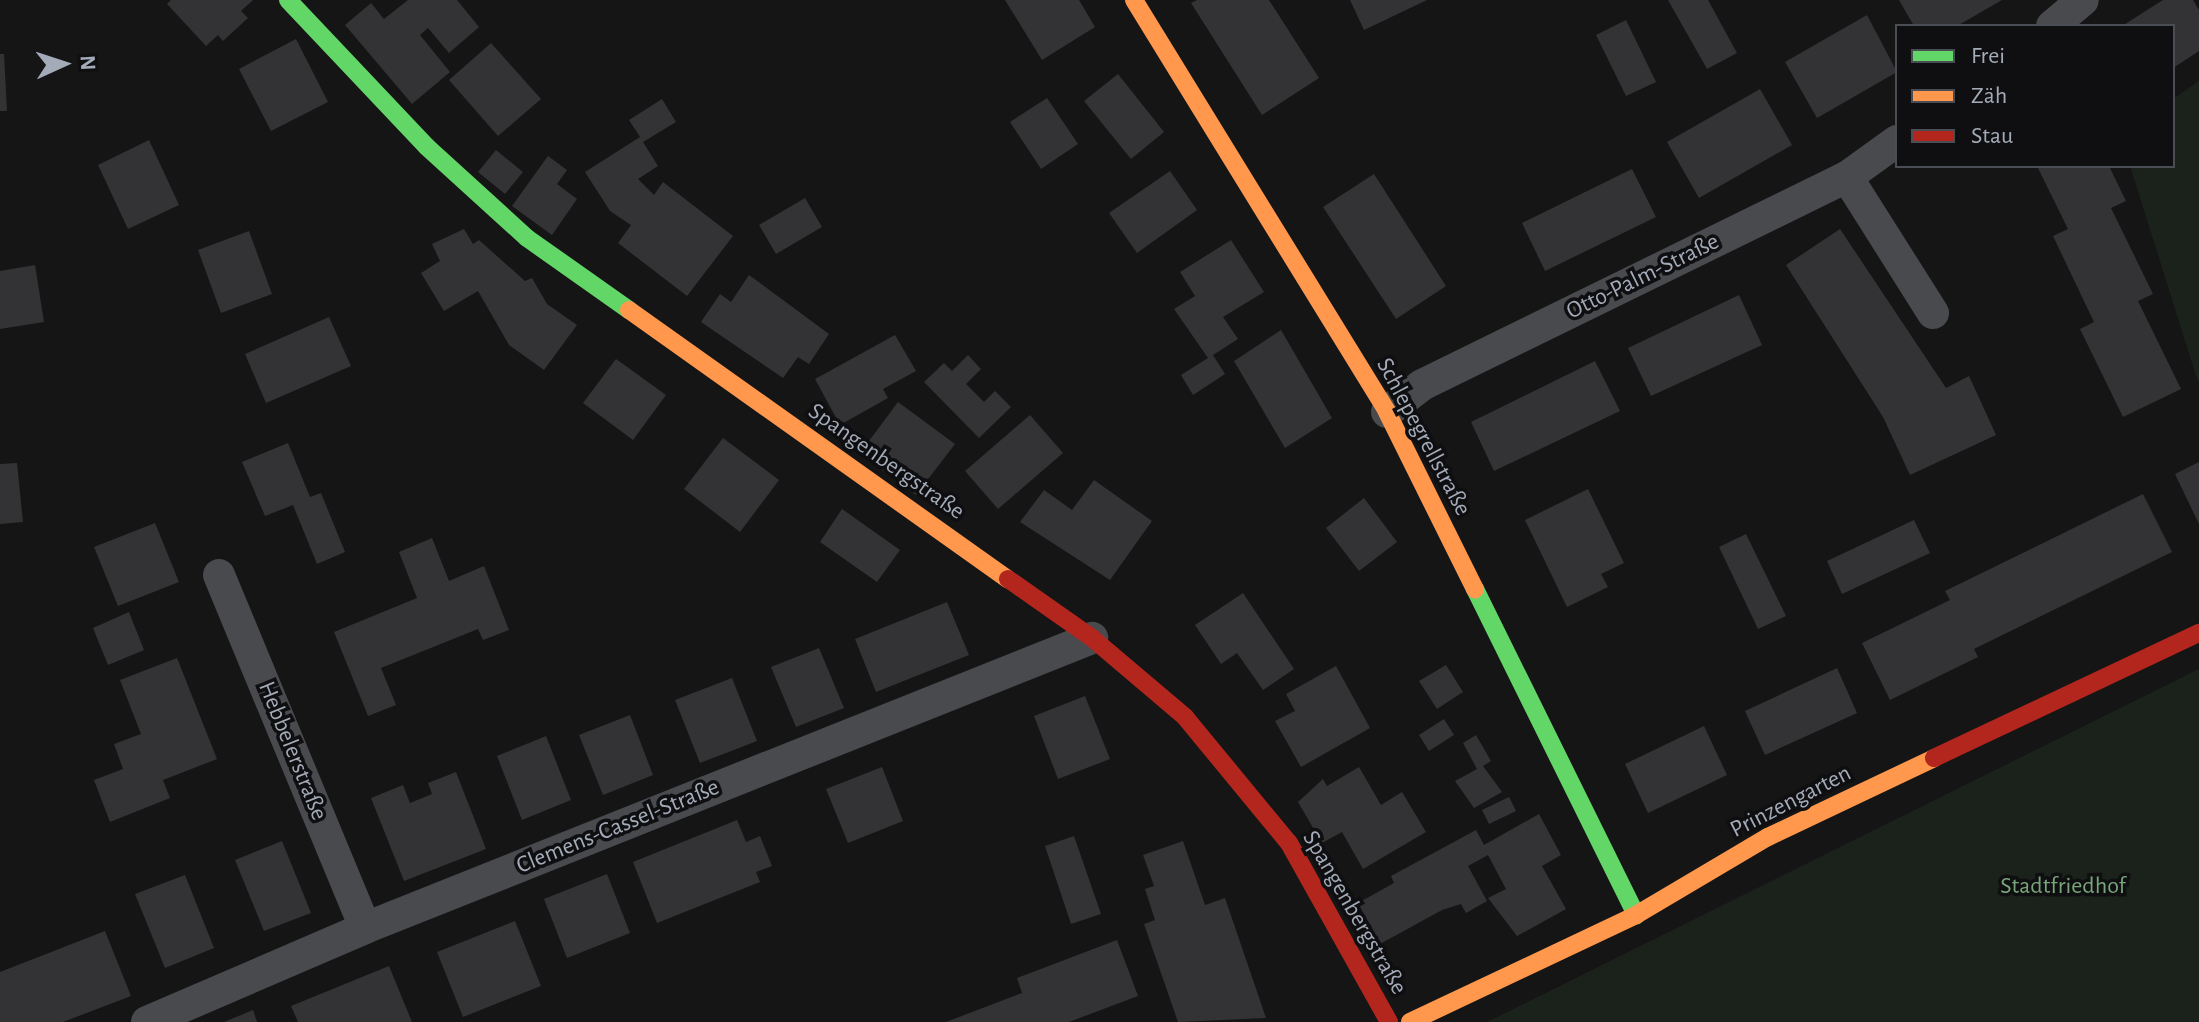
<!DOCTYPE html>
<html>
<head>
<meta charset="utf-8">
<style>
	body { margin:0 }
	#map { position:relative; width:2199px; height:1022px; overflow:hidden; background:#151515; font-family:"Alegreya Sans",sans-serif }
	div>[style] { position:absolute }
	.green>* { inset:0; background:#1a221b }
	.building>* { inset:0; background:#333335 }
	.street>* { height:32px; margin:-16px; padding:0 16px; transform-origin:16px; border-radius:16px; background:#484a4e }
	.fast>* { height:18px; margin:-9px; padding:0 9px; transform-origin:9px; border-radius:9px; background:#63d668 }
	.slow>* { height:18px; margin:-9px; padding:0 9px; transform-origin:9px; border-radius:9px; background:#ff974d }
	.jam>* { height:18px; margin:-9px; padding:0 9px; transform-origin:9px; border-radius:9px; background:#b3261e }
	span { translate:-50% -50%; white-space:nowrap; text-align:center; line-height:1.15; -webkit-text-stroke:7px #0f0f11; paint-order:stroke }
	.street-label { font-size:24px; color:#a4abb8 }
	.park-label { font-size:24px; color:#79a57a }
	.legend { position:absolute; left:1895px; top:24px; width:280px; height:144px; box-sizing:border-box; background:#0f0f11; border:2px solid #4b4d54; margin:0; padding:10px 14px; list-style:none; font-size:24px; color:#a4abb8 }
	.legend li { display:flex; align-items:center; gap:16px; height:40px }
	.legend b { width:40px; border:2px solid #4b4d54 }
	.north { position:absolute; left:24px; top:24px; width:80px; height:80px; -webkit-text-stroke:6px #0f0f11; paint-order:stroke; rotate:87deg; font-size:22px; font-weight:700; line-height:32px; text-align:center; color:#a4abb8 }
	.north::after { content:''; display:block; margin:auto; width:28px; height:36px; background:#a4abb8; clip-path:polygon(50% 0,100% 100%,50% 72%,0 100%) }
</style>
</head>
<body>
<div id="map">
	<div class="green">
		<i style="clip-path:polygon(2199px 81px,2199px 381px,2198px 382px,2130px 166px,2173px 166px,2173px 99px)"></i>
		<i style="clip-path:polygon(2199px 669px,2199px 1022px,1487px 1022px)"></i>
	</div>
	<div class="building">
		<i style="clip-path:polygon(171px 0,253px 0,241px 11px,248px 18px,223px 41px,218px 35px,206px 46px,167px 4px)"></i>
		<i style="clip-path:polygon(408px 0,457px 0,479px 27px,449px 53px,428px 28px,420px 35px,450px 72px,412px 104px,345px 25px,371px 3px,384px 19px)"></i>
		<i style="clip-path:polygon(1005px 0,1079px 0,1095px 27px,1042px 60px)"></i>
		<i style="clip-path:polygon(1197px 0,1269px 0,1319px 78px,1262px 115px,1191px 3px)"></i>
		<i style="clip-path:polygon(1350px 0,1427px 0,1364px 30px)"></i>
		<i style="clip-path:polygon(1668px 0,1708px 0,1737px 53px,1707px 69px)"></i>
		<i style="clip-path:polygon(1899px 0,2002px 0,1957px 26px,1914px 26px)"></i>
		<i style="clip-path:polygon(2163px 0,2193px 0,2199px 10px,2199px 51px,2173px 68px,2173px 26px,2122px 26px)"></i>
		<i style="clip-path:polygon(1867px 15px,1897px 72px,1817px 118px,1785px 62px)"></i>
		<i style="clip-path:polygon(1626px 20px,1656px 82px,1626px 96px,1596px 35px)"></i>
		<i style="clip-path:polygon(296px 39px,328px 102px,271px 131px,239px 69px)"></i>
		<i style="clip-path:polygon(491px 43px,541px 99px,498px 136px,449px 80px)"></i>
		<i style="clip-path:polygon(0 54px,4px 54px,7px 111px,0 111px)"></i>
		<i style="clip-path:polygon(1118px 74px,1164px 132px,1131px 159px,1084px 101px)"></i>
		<i style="clip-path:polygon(1760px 89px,1792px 145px,1699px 198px,1667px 142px)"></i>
		<i style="clip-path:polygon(1047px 98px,1078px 144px,1041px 169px,1010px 122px)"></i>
		<i style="clip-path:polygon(662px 99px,676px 122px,643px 142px,658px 166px,638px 179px,654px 195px,663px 182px,733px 236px,687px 296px,618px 243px,631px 225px,610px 211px,585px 172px,640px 137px,629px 120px)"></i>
		<i style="clip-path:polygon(149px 140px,179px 205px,128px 229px,98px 165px)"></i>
		<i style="clip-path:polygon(496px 150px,523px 172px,505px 194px,478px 172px)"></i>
		<i style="clip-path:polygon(548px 156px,567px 170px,557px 184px,577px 199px,552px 235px,512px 206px)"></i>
		<i style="clip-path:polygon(2037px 166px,2109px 166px,2126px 201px,2111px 208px,2153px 294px,2138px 301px,2181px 389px,2123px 417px,2080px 329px,2094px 322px,2053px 236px,2068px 229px)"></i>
		<i style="clip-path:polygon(1632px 169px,1656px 217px,1545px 271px,1522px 223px)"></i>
		<i style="clip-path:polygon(1170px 171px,1197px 210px,1137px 253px,1109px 213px)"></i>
		<i style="clip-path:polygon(1374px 174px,1446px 286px,1396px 319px,1323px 207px)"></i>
		<i style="clip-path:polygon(805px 198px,822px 227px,776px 254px,759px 225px)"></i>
		<i style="clip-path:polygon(464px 229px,473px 244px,479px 240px,525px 281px,532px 278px,547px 304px,577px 325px,544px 370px,509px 345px,478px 291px,444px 311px,421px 273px,440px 261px,432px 244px)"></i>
		<i style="clip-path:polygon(1840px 229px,1946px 388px,1969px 376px,1996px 435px,1910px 475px,1883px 417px,1786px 265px)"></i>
		<i style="clip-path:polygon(249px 231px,272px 294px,221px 313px,198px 250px)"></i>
		<i style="clip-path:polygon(1231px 240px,1264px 292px,1223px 317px,1238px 339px,1213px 355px,1225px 374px,1193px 395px,1181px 375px,1208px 358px,1174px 309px,1195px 296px,1180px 272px)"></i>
		<i style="clip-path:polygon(35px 265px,44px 322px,0 329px,0 271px)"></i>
		<i style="clip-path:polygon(749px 275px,829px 334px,809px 364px,798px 357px,783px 378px,701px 322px,720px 294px,731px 302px)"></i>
		<i style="clip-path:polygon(1739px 295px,1762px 345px,1651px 396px,1628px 348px)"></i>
		<i style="clip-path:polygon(329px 317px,351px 366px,266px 403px,245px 354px)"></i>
		<i style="clip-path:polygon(1281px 330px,1332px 418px,1285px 448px,1234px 361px)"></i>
		<i style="clip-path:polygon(895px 335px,916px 371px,883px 389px,888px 398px,840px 425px,815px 379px)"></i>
		<i style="clip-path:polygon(968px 355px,981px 369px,966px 384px,984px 402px,995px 391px,1011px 407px,979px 438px,924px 382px,944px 363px,952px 371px)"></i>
		<i style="clip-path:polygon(616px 359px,666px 395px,633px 440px,583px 403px)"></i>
		<i style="clip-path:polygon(1595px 361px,1620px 411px,1494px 471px,1471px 422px)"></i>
		<i style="clip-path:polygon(898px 402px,955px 444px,916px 495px,860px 453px)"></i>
		<i style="clip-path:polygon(1030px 415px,1063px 453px,998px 509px,965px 471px)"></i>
		<i style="clip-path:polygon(723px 438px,779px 480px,740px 532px,684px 489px)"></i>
		<i style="clip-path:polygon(288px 443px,310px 497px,321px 493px,345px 552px,317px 564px,293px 505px,265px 516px,242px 462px)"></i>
		<i style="clip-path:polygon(2199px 462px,2199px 524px,2175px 474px)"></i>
		<i style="clip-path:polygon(17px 463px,23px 522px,0 524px,0 464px)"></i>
		<i style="clip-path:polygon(1094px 480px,1152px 521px,1110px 580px,1020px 522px,1044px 490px,1072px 510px)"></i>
		<i style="clip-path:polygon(1588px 489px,1624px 563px,1601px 574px,1608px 587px,1567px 607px,1525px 520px)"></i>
		<i style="clip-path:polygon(2143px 494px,2172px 552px,1974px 649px,1978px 657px,1890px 700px,1862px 643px,1950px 600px,1945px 591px)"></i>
		<i style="clip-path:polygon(1364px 498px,1397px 542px,1359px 571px,1326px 528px)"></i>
		<i style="clip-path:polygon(842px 509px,900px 550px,877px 582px,820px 542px)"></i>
		<i style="clip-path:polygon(1914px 520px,1930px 553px,1842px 594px,1827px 561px)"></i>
		<i style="clip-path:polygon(155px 523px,179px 582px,118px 606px,94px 547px)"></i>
		<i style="clip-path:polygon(1746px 534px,1786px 616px,1758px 629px,1719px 547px)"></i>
		<i style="clip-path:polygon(432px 538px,449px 581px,484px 566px,509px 630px,483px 640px,478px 629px,381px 668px,396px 705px,368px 716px,334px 632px,417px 598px,399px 552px)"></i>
		<i style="clip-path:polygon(1243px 593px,1294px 669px,1263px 690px,1237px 653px,1221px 664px,1195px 625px)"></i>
		<i style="clip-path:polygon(947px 602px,969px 655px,876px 692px,855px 639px)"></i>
		<i style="clip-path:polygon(129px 612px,144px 650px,108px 665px,93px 628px)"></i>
		<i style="clip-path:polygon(819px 648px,844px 708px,796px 727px,771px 667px)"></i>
		<i style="clip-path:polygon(177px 658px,217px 759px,163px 780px,170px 798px,110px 822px,94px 780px,123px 769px,114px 744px,141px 734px,120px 680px)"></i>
		<i style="clip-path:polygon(1446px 665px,1463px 692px,1437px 709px,1419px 681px)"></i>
		<i style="clip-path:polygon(1336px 666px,1370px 728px,1301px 767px,1275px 721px,1295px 711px,1286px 694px)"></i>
		<i style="clip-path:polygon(1837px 668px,1857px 713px,1765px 755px,1745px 711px)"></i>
		<i style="clip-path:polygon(732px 678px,757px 741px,700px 763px,675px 700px)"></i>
		<i style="clip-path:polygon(1085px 696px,1110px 759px,1058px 779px,1034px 716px)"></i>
		<i style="clip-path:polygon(630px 715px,653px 775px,603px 795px,579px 735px)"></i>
		<i style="clip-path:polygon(1444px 719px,1454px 735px,1429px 751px,1419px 735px)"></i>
		<i style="clip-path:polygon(1704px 726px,1727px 775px,1648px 813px,1625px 764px)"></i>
		<i style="clip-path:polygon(1476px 735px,1491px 761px,1483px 766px,1502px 792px,1474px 808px,1455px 781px,1477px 769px,1463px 743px)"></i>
		<i style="clip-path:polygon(546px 736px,571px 800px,522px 820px,497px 756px)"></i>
		<i style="clip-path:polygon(882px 767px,903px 821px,848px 843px,826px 789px)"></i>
		<i style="clip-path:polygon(1359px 767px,1381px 805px,1402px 792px,1426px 832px,1363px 869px,1342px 832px,1322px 843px,1298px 802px,1323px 779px,1327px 786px)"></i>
		<i style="clip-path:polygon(456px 772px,486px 849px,404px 881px,371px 798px,403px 785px,410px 803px,432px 794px,428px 783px)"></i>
		<i style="clip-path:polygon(1509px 797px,1516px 811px,1489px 824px,1482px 810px)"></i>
		<i style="clip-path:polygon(1539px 814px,1561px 855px,1542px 866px,1566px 909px,1517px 936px,1488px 898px,1506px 889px,1488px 855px,1468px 866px,1487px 901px,1466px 913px,1461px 904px,1442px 910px,1380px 944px,1358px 903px,1394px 883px,1391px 876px,1476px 830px,1484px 845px)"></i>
		<i style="clip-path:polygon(737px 820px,746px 842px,760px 836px,772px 866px,756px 872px,760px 882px,657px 923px,633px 862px)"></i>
		<i style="clip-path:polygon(1074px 836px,1101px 914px,1071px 924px,1045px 846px)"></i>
		<i style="clip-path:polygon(282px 841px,311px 913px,264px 931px,235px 860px)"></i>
		<i style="clip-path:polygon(1183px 841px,1205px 905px,1225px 898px,1266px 1018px,1178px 1022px,1144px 924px,1155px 920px,1145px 889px,1154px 886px,1143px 855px)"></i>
		<i style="clip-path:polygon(607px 874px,630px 933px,567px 958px,544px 899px)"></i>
		<i style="clip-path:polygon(185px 875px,214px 948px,165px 968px,135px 894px)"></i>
		<i style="clip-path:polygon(515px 921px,541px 986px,463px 1017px,437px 952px)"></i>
		<i style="clip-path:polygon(105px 931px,131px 996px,63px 1022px,0 1022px,0 972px)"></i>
		<i style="clip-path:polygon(1117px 940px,1138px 996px,1069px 1022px,946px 1022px,1022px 993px,1017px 978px)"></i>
		<i style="clip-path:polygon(389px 966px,412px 1022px,298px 1022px,291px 1006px)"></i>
		<i style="clip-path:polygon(253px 1010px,257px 1022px,224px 1022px)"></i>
	</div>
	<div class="street">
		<i style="left:2052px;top:26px;width:40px;rotate:-40deg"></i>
		<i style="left:1847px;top:177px;width:161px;rotate:57.7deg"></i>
		<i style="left:1387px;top:412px;width:44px;rotate:-37.6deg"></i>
		<i style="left:1422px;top:385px;width:473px;rotate:-26.1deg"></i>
		<i style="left:1847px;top:177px;width:62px;rotate:-35.8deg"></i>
		<i style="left:219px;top:575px;width:382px;rotate:67.5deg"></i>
		<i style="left:147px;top:1022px;width:237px;rotate:-23.3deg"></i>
		<i style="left:365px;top:928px;width:783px;rotate:-21.75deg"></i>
	</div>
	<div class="fast">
		<i style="left:288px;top:0;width:202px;rotate:46.6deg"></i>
		<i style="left:427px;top:147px;width:135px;rotate:42.3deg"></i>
		<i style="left:527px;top:238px;width:125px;rotate:35.2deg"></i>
		<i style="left:1475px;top:589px;width:364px;rotate:63.7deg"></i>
	</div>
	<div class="slow">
		<i style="left:1134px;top:0;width:483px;rotate:58.4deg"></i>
		<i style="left:1387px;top:412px;width:198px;rotate:63.6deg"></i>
		<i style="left:629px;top:310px;width:465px;rotate:35.4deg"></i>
		<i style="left:1410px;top:1022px;width:250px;rotate:-25.3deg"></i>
		<i style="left:1636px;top:915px;width:153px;rotate:-30.6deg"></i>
		<i style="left:1768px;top:837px;width:184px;rotate:-25.4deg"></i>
	</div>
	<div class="jam">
		<i style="left:1008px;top:579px;width:103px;rotate:35.1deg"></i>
		<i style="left:1092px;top:638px;width:122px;rotate:40.3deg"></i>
		<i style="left:1185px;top:717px;width:163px;rotate:50.5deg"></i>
		<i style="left:1289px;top:843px;width:205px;rotate:60.8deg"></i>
		<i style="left:1934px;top:758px;width:293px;rotate:-25.3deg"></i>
	</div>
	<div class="street-label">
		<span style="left:1643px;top:277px;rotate:-26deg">Otto-Palm-Straße</span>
		<span style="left:1423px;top:437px;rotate:62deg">Schlepegrellstraße</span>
		<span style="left:886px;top:462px;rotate:35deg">Spangenbergstraße</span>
		<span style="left:292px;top:751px;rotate:68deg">Hebbelerstraße</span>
		<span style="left:1791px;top:802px;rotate:-27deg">Prinzengarten</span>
		<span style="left:618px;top:827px;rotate:-22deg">Clemens-Cassel-Straße</span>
		<span style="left:1354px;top:913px;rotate:60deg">Spangenbergstraße</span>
	</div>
	<div class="park-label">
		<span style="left:2063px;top:887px">Stadtfriedhof</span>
	</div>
	<ul class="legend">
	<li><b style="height:10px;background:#63d668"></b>Frei</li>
	<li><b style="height:10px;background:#ff974d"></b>Zäh</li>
	<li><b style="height:10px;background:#b3261e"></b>Stau</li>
	</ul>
	<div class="north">N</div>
</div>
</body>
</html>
